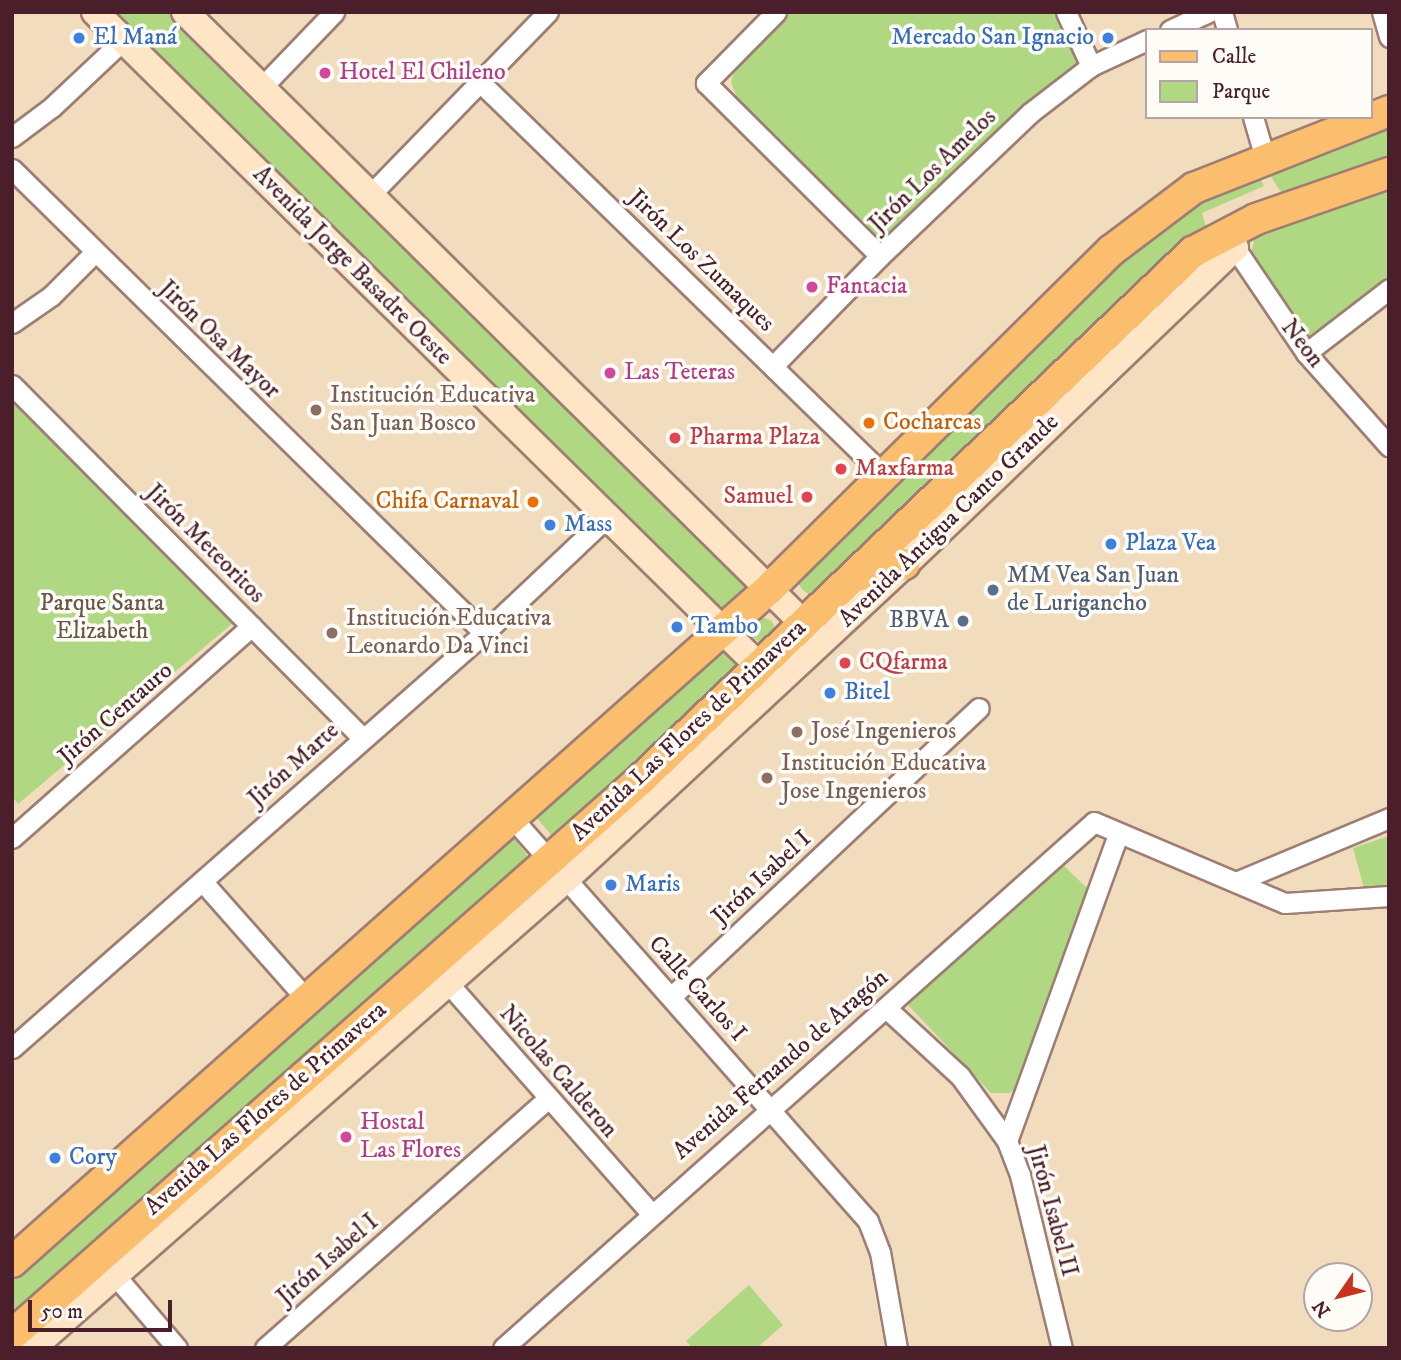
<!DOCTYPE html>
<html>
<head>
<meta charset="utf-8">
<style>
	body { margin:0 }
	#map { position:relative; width:1401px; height:1360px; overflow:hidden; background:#f2dcbe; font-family:"IM FELL DW Pica",serif }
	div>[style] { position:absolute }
	.green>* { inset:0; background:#b0d882 }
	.round { border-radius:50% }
	.roads { filter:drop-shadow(2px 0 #9e7e74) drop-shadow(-2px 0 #9e7e74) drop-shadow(0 2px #9e7e74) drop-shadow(0 -2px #9e7e74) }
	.street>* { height:19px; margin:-9.5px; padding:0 9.5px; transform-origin:9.5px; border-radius:9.5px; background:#fff }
	.secondary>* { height:26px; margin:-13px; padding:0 13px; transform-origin:13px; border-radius:13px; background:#fde5c5 }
	.primary>* { height:30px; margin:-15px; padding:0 15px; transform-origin:15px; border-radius:15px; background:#fabe6e }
	.dots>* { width:19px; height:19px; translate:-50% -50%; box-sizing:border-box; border:4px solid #fdfcf7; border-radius:50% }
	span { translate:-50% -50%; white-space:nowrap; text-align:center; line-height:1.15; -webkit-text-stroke:7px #fdfcf7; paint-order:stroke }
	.shop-label { font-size:24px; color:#366cbe }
	.left { translate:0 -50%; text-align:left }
	.right { translate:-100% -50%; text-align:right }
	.hotel-label { font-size:24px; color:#b23c85 }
	.street-label { font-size:24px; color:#4a1f2b }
	.education-label { font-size:24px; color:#785e54 }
	.food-label { font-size:24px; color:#c56008 }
	.health-label { font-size:24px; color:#be3a42 }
	.service-label { font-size:24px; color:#4e5e75 }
	.park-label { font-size:24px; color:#695645 }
	.frame { position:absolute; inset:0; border:14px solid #4a1f2b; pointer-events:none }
	.legend { position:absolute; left:1145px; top:28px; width:228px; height:91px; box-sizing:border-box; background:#fdfcf7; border:2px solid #b5a4a5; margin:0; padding:9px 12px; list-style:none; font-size:21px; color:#4a1f2b }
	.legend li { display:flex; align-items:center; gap:14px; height:35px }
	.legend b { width:35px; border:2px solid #b5a4a5 }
	.north { position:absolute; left:1303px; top:1262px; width:70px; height:70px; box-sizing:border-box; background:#fdfcf7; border:2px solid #b5a4a5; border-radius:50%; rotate:235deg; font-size:19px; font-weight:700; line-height:28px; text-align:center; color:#4a1f2b }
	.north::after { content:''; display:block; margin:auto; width:24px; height:32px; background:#c8321e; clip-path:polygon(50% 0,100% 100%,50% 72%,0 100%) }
	.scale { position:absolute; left:28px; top:1300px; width:144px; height:32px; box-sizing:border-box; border:4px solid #4a1f2b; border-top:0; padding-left:9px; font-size:21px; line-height:24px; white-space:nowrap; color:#4a1f2b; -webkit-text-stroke:5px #fdfcf7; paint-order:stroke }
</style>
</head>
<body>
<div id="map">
	<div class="green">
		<i style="clip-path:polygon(106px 12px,168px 12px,750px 586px,723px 609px,710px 607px)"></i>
		<i style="clip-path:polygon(786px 12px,1054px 12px,1079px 56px,1078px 66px,1029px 101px,880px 244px,737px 98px,731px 82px,737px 62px)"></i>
		<i style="clip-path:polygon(1389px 121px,1389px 161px,1285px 198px,1271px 177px,1266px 164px)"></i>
		<i style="clip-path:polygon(1257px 171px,1264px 186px,1202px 213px,1207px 230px,817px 601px,803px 590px,792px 576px,1150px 225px)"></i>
		<i style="clip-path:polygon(1389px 185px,1389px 278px,1306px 343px,1250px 258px,1256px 232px)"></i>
		<i style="clip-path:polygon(12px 402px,233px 623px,18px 804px,12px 796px)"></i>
		<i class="round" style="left:751px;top:618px;width:24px;height:24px"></i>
		<i style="clip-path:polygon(721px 644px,744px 663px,562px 834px,552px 836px,537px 818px,537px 807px)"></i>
		<i style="clip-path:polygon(1389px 836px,1389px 892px,1367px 899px,1353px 848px)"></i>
		<i style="clip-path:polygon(505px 838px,514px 838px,530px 859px,12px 1319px,12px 1275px)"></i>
		<i style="clip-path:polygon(1059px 861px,1089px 890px,1017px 1088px,1009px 1093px,991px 1093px,909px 1006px,907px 997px)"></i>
		<i style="clip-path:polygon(749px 1285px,783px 1325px,757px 1348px,692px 1348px,686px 1341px)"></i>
	</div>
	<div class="roads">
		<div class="street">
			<i style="left:776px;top:12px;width:100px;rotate:134.6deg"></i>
			<i style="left:706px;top:83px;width:245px;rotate:44.8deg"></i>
			<i style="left:1066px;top:12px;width:60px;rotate:65.2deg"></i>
			<i style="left:1222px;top:12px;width:19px;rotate:74deg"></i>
			<i style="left:1382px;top:12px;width:26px;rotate:74deg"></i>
			<i style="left:1170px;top:30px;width:43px;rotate:-24.8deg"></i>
			<i style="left:481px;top:83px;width:564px;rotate:44.21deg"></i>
			<i style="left:260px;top:89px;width:107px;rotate:-46.1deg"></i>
			<i style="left:1253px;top:117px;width:43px;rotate:73.7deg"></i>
			<i style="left:12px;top:137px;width:50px;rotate:-36.9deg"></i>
			<i style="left:52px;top:107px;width:98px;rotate:-43.3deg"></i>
			<i style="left:12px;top:169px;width:662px;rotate:44.51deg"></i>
			<i style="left:368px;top:197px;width:258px;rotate:-45.8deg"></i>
			<i style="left:1235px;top:248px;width:127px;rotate:55.9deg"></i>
			<i style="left:1306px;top:353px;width:125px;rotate:48.3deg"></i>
			<i style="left:12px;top:323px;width:47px;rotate:-34.7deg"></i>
			<i style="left:51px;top:296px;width:61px;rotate:-45deg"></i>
			<i style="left:1306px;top:353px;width:105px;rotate:-37.6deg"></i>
			<i style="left:774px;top:365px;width:152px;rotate:-45.8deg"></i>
			<i style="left:880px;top:256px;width:207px;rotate:-43.6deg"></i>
			<i style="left:1030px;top:113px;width:77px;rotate:-37.6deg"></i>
			<i style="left:1091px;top:66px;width:62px;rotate:-24.9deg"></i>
			<i style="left:12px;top:385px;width:496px;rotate:45.2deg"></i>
			<i style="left:513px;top:819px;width:536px;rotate:48.55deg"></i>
			<i style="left:868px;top:1221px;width:33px;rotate:69deg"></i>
			<i style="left:880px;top:1252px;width:97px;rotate:80deg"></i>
			<i style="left:12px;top:838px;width:320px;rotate:-41.5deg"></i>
			<i style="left:202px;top:881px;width:160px;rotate:48.5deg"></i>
			<i style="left:1238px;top:881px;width:164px;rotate:-22.6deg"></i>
			<i style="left:440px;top:974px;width:317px;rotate:48.6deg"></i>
			<i style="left:671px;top:997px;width:422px;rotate:-43.2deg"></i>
			<i style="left:886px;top:1008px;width:100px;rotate:42.6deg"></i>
			<i style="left:960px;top:1076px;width:80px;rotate:54.1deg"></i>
			<i style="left:1007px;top:1141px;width:36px;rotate:69deg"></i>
			<i style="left:1020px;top:1175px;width:178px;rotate:76.4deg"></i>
			<i style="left:12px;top:1048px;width:628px;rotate:-41.32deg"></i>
			<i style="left:484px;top:633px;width:169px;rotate:-43.3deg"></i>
			<i style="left:1007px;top:1141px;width:326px;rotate:-70.1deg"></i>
			<i style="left:107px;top:1266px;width:108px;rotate:49.5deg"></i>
			<i style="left:265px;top:1348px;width:378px;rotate:-41.4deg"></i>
			<i style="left:503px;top:1348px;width:791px;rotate:-41.67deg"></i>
			<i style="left:1094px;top:822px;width:207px;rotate:23deg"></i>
			<i style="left:1285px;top:903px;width:104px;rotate:-3.9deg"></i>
		</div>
		<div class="secondary">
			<i style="left:95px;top:12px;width:932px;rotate:44.57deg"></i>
			<i style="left:185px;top:12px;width:870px;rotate:44.67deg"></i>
			<i style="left:32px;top:1348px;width:711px;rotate:-41.29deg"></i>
			<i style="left:566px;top:879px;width:463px;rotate:-42.9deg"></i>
			<i style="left:905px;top:564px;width:457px;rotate:-43.8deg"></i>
			<i style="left:1235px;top:248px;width:17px;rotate:-114deg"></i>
		</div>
		<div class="primary">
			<i style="left:857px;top:576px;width:49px;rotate:-14deg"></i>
			<i style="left:12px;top:1262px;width:1013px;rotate:-41.64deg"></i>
			<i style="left:769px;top:589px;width:482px;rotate:-44.7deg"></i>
			<i style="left:1112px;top:250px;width:103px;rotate:-37.1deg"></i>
			<i style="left:1194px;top:188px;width:210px;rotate:-21.5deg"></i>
			<i style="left:12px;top:1335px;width:838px;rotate:-41.47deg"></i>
			<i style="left:640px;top:780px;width:765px;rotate:-43.68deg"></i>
			<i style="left:1193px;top:252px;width:71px;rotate:-27.6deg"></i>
			<i style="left:1256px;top:219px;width:141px;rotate:-19.1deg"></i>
		</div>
	</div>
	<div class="dots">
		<i style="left:79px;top:38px;background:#3f7fe0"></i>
		<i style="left:1108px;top:38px;background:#3f7fe0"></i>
		<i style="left:325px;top:73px;background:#d1479c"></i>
		<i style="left:812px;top:287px;background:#d1479c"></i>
		<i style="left:610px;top:373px;background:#d1479c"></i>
		<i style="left:316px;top:410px;background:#8d6e63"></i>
		<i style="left:869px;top:423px;background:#e8710a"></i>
		<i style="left:675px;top:438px;background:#e0444e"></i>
		<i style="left:841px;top:469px;background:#e0444e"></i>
		<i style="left:807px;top:497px;background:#e0444e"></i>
		<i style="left:533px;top:502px;background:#e8710a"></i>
		<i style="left:550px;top:525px;background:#3f7fe0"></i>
		<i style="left:1111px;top:544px;background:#3f7fe0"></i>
		<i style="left:993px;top:590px;background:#5c6f8a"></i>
		<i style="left:963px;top:621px;background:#5c6f8a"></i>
		<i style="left:677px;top:627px;background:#3f7fe0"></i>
		<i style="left:332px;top:633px;background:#8d6e63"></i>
		<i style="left:845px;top:663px;background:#e0444e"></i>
		<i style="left:830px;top:693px;background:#3f7fe0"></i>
		<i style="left:797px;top:732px;background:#8d6e63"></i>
		<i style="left:767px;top:778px;background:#8d6e63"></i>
		<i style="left:611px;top:885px;background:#3f7fe0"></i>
		<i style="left:346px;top:1137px;background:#d1479c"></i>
		<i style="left:55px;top:1158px;background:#3f7fe0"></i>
	</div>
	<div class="shop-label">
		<span class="left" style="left:93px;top:38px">El Maná</span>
		<span class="right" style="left:1094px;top:38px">Mercado San Ignacio</span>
		<span class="left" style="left:564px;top:525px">Mass</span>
		<span class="left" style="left:1125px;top:544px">Plaza Vea</span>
		<span class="left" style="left:691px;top:627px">Tambo</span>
		<span class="left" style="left:844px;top:693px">Bitel</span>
		<span class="left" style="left:625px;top:885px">Maris</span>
		<span class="left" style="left:69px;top:1158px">Cory</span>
	</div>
	<div class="hotel-label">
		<span class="left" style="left:339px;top:73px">Hotel El Chileno</span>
		<span class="left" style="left:826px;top:287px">Fantacia</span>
		<span class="left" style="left:624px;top:373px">Las Teteras</span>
		<span class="left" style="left:360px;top:1137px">Hostal<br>Las Flores</span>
	</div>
	<div class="street-label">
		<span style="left:933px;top:171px;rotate:-44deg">Jirón Los Amelos</span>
		<span style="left:701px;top:261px;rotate:44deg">Jirón Los Zumaques</span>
		<span style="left:352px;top:266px;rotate:45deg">Avenida Jorge Basadre Oeste</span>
		<span style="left:219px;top:340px;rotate:44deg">Jirón Osa Mayor</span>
		<span style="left:1302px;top:344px;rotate:52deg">Neon</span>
		<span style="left:949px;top:521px;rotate:-44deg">Avenida Antigua Canto Grande</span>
		<span style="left:205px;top:544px;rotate:45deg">Jirón Meteoritos</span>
		<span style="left:116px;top:714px;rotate:-41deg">Jirón Centauro</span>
		<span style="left:689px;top:731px;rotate:-43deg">Avenida Las Flores de Primavera</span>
		<span style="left:294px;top:765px;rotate:-42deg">Jirón Marte</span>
		<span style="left:762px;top:878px;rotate:-43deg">Jirón Isabel I</span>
		<span style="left:697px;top:989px;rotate:48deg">Calle Carlos I</span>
		<span style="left:781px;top:1065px;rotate:-41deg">Avenida Fernando de Aragón</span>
		<span style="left:558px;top:1072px;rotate:49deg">Nicolas Calderon</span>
		<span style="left:266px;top:1109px;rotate:-41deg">Avenida Las Flores de Primavera</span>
		<span style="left:1052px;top:1211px;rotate:75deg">Jirón Isabel II</span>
		<span style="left:328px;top:1260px;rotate:-41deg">Jirón Isabel I</span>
	</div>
	<div class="education-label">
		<span class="left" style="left:330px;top:410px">Institución Educativa<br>San Juan Bosco</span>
		<span class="left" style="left:346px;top:633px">Institución Educativa<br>Leonardo Da Vinci</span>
		<span class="left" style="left:811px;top:732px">José Ingenieros</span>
		<span class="left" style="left:781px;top:778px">Institución Educativa<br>Jose Ingenieros</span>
	</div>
	<div class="food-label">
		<span class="left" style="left:883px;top:423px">Cocharcas</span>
		<span class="right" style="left:519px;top:502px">Chifa Carnaval</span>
	</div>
	<div class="health-label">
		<span class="left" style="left:689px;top:438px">Pharma Plaza</span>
		<span class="left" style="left:855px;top:469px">Maxfarma</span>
		<span class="right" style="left:793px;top:497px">Samuel</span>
		<span class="left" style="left:859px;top:663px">CQfarma</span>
	</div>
	<div class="service-label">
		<span class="left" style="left:1007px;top:590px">MM Vea San Juan<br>de Lurigancho</span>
		<span class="right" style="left:949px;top:621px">BBVA</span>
	</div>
	<div class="park-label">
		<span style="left:102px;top:618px">Parque Santa<br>Elizabeth</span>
	</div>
	<div class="frame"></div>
	<ul class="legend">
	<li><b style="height:9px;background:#fabe6e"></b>Calle</li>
	<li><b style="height:19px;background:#b0d882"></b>Parque</li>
	</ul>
	<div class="north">N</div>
	<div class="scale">50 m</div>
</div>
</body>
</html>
